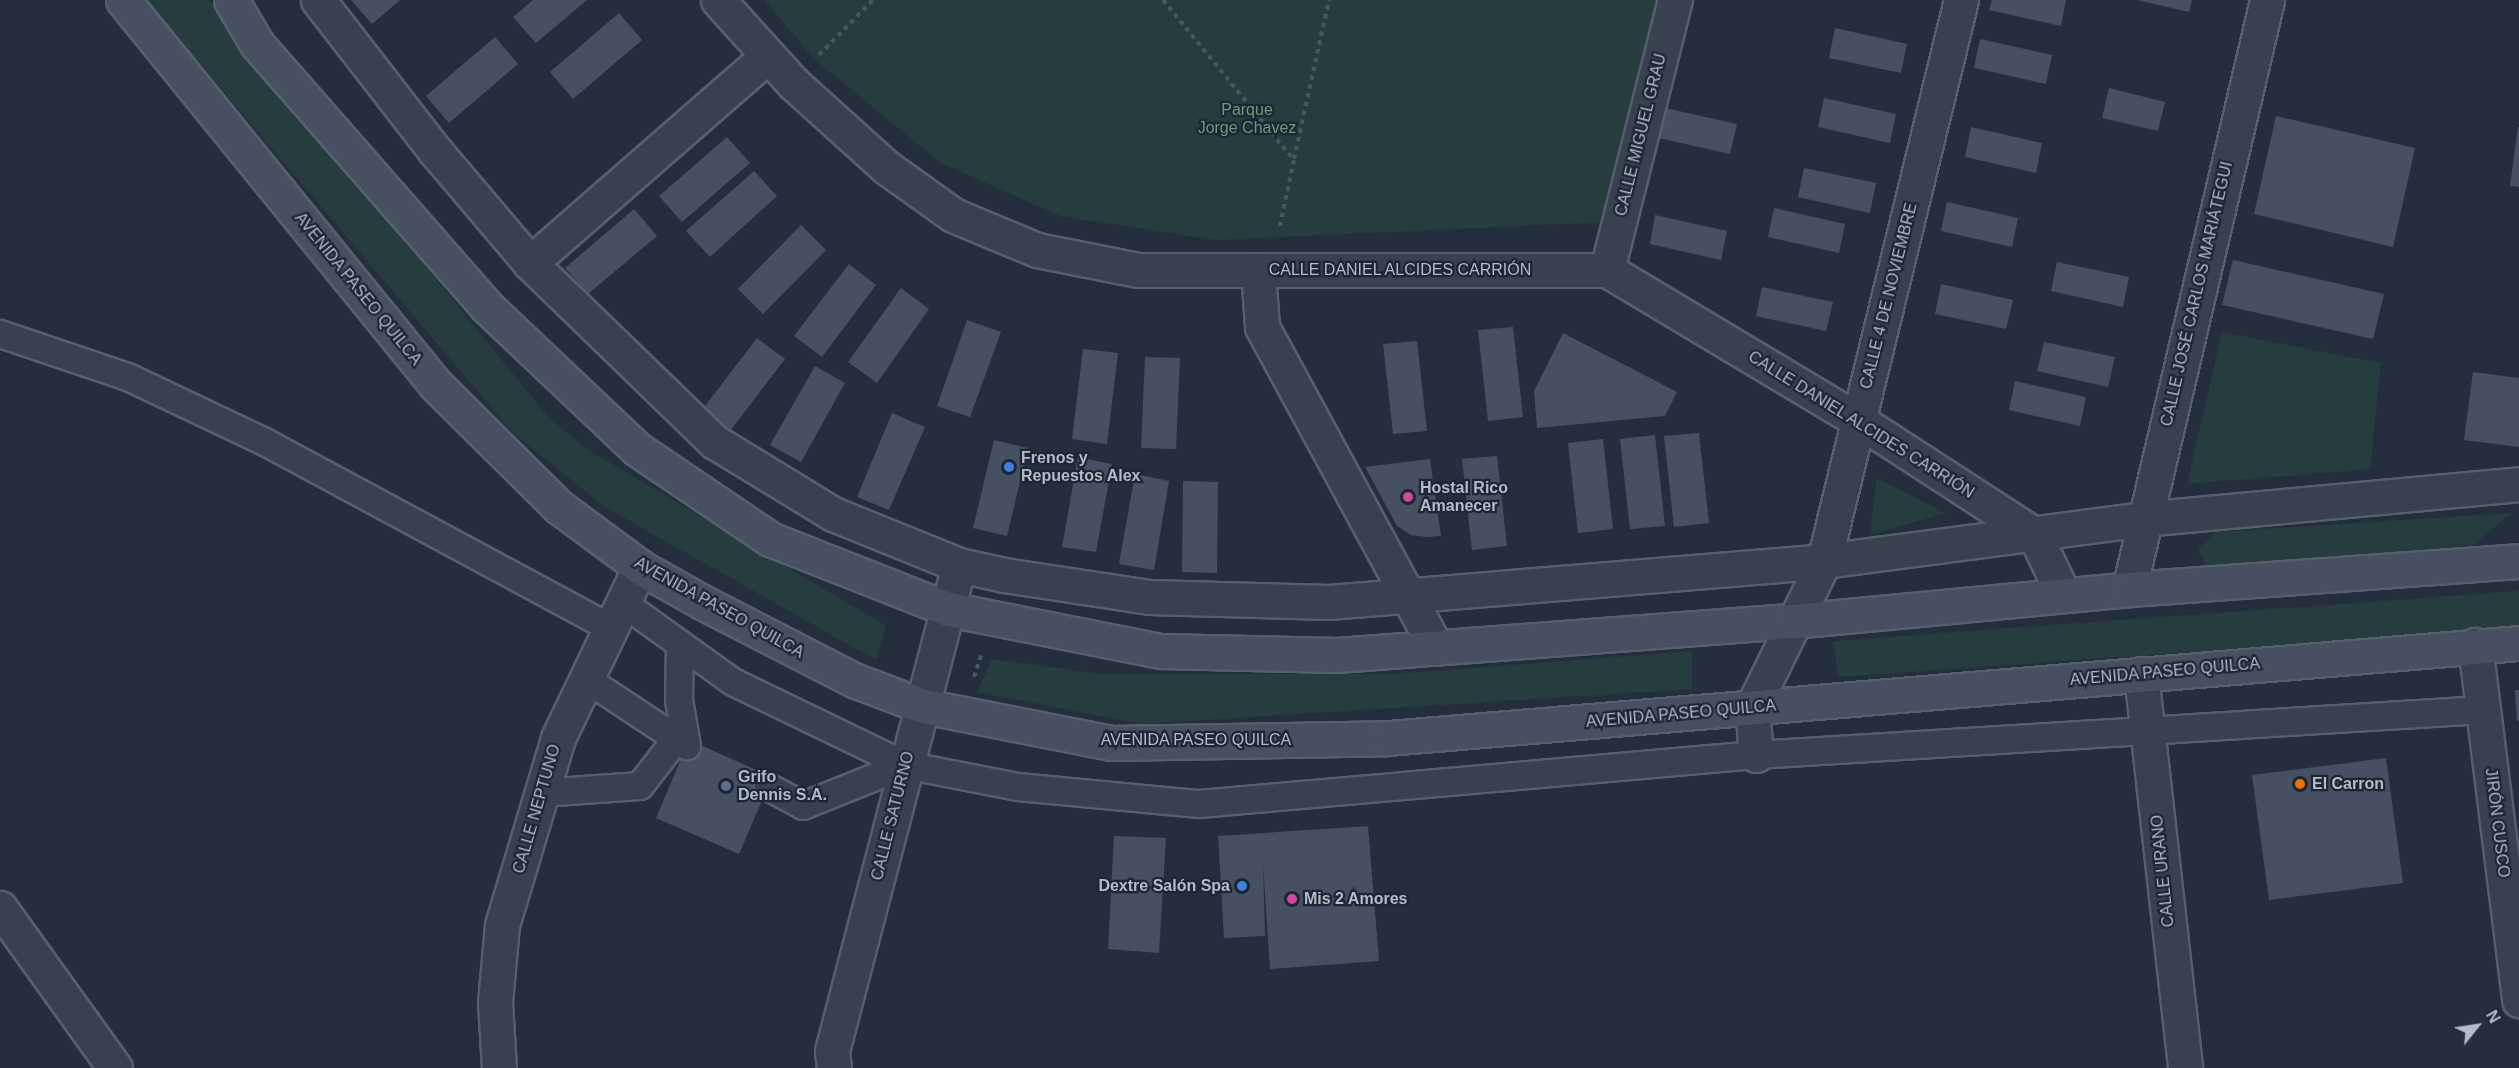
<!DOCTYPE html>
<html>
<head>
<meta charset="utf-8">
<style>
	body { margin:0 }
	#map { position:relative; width:2519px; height:1068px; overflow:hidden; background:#242f3e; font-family:Arial,sans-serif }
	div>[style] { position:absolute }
	.green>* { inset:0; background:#263c3f }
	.building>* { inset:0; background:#455162 }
	.path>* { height:4px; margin-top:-2px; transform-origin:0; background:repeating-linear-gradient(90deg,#44595c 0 4.5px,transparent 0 9px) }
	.roads { filter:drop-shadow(2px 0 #565f6c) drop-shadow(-2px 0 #565f6c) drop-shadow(0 2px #565f6c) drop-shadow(0 -2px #565f6c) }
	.lane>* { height:26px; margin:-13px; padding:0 13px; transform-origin:13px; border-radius:13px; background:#38414e }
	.street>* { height:33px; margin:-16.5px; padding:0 16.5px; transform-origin:16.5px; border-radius:16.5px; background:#38414e }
	.secondary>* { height:33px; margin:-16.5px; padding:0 16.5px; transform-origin:16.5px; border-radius:16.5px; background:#465061 }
	.dots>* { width:16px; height:16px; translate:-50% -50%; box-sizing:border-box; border:3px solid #1d2633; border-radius:50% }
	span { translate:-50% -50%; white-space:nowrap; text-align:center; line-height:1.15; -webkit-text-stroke:4.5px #1d2633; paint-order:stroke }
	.park-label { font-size:16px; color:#6b9a76 }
	.street-label { font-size:16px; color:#b4bcc9 }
	.poi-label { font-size:16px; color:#b4bcc9; font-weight:700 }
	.left { translate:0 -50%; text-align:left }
	.right { translate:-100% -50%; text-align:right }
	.north { position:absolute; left:2447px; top:996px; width:60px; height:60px; -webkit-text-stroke:4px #1d2633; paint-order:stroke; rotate:60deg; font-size:16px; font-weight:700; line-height:24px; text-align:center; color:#b4bcc9 }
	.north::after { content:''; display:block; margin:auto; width:21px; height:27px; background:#b4bcc9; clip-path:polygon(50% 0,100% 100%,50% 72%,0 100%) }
</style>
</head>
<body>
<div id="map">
	<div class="green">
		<i style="clip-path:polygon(146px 0,209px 0,548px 417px,587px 449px,886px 626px,876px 660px,605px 507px,513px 433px)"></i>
		<i style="clip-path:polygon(765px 0,1657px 0,1606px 222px,1217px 240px,1060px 216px,941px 163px,813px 58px)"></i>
		<i style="clip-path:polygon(2222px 332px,2381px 363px,2370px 469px,2187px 484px)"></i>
		<i style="clip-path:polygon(1877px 478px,1945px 513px,1870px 535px)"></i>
		<i style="clip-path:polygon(2511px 513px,2473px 545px,2209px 570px,2198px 549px,2216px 532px)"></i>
		<i style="clip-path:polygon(2519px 591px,2519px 629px,1838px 677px,1833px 641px)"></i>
		<i style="clip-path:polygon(1692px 651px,1692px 689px,1142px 724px,977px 692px,992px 659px,1100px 674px,1394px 674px)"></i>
	</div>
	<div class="building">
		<i style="clip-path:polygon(351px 0,400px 0,372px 24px)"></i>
		<i style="clip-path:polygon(533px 0,587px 0,536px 43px,513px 17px)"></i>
		<i style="clip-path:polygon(1992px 0,2066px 0,2061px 26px,1989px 10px)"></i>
		<i style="clip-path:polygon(2137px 0,2192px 0,2189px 12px)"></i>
		<i style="clip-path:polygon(619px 13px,642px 40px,573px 99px,550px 72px)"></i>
		<i style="clip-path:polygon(1835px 28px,1907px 44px,1901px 73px,1829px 58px)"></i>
		<i style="clip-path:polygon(495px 37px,518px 64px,449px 123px,426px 96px)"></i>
		<i style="clip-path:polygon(1980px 39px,2052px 55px,2046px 84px,1974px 68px)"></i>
		<i style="clip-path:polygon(2109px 88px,2165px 102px,2158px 131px,2102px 118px)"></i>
		<i style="clip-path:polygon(1824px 98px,1896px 114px,1890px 143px,1818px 127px)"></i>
		<i style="clip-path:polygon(1665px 108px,1737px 124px,1730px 154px,1659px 138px)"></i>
		<i style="clip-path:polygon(2276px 116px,2415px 148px,2393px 247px,2254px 214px)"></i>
		<i style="clip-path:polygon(1971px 127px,2042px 143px,2036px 173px,1965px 157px)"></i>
		<i style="clip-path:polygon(2518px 127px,2519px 127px,2519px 187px,2510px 186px)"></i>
		<i style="clip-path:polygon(727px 137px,750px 163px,682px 222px,659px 196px)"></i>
		<i style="clip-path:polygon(1804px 168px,1876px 183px,1870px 213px,1798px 197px)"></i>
		<i style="clip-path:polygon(754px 171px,777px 196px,710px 257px,686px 231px)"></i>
		<i style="clip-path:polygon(1947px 202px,2018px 218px,2012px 247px,1941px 231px)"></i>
		<i style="clip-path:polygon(1774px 208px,1845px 224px,1839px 253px,1768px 237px)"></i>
		<i style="clip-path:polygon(634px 209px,657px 236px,588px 294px,565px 268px)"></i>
		<i style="clip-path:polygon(1655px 215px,1727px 231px,1721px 260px,1650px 244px)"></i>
		<i style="clip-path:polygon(801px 225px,826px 250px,763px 314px,738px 289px)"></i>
		<i style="clip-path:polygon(2233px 260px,2384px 294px,2373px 339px,2222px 305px)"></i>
		<i style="clip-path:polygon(2057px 262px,2129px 277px,2123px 307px,2051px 291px)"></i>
		<i style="clip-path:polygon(849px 264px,876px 285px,822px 357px,794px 336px)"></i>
		<i style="clip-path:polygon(1941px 284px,2013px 300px,2006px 329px,1935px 314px)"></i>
		<i style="clip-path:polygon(1762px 287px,1833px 302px,1826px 331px,1756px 316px)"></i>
		<i style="clip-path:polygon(901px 288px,929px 309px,877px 383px,848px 362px)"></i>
		<i style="clip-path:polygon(967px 320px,1001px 332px,970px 417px,937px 406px)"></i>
		<i style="clip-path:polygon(1513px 327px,1523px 417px,1488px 421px,1478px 330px)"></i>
		<i style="clip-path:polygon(1563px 333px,1677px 392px,1665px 416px,1537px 428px,1534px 391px)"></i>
		<i style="clip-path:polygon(757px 338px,785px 359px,730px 431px,702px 410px)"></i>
		<i style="clip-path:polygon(1417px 341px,1427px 431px,1393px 434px,1383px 344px)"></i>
		<i style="clip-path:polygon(2044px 342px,2115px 357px,2108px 387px,2037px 371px)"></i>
		<i style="clip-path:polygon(1083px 349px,1118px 353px,1107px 444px,1072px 439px)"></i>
		<i style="clip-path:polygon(1145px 357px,1180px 358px,1176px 449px,1141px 448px)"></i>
		<i style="clip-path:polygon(815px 366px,845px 383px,801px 462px,770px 445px)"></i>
		<i style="clip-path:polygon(2473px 372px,2519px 378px,2519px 447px,2464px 440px)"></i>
		<i style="clip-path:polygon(2015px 381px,2086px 397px,2080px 426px,2009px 410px)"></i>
		<i style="clip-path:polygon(892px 413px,925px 427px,889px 510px,857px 497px)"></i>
		<i style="clip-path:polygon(1699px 433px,1709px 523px,1674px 527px,1664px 436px)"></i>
		<i style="clip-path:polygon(1655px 435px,1665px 526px,1630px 529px,1620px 439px)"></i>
		<i style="clip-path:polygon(1603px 439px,1613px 529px,1578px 533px,1568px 443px)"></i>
		<i style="clip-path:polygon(994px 440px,1028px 448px,1007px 536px,973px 528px)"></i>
		<i style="clip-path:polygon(1497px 456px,1507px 546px,1472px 550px,1462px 459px)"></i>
		<i style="clip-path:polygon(1078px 457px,1112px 464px,1096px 552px,1062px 547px)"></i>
		<i style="clip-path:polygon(1430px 459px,1441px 536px,1427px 537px,1411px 535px,1397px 526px,1365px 467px)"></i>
		<i style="clip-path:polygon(1135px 474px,1169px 481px,1154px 570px,1119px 564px)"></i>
		<i style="clip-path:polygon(1183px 481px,1218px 482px,1217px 573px,1182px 572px)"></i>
		<i style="clip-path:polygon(2515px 690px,2519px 690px,2519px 721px,2517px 721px)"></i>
		<i style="clip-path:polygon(689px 740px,772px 777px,739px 854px,656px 818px)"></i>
		<i style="clip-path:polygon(2386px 758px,2403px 883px,2269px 900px,2252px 775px)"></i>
		<i style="clip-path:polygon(1368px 826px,1379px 961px,1270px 969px,1263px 864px,1265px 936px,1224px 938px,1218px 836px)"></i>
		<i style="clip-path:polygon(1114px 836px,1166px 838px,1159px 953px,1108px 949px)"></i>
	</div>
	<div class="path">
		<i style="left:1163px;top:0;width:207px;rotate:50.7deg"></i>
		<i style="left:1294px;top:160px;width:72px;rotate:102.1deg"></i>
		<i style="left:819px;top:55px;width:77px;rotate:-45.5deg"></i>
		<i style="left:1294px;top:159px;width:163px;rotate:-77.6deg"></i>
		<i style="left:974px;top:677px;width:23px;rotate:-72deg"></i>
	</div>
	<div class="roads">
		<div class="lane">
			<i style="left:0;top:334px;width:135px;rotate:18.6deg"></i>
			<i style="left:128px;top:377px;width:152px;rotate:25.4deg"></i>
			<i style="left:265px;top:442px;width:393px;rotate:28.3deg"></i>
			<i style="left:623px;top:603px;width:135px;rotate:35.7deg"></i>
			<i style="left:733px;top:682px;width:191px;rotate:25.8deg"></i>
			<i style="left:905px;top:765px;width:115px;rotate:11deg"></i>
			<i style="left:1018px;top:787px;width:182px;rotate:5.4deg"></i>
			<i style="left:1199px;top:804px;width:559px;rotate:-5.03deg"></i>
			<i style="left:1756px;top:755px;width:728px;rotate:-3.54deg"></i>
			<i style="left:680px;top:644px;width:56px;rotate:91deg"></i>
			<i style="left:679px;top:700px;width:47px;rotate:80.1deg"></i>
			<i style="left:586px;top:679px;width:109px;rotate:33.4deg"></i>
			<i style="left:768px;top:787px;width:40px;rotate:28deg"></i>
			<i style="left:803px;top:806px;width:110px;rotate:-21.9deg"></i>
			<i style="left:542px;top:793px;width:98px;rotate:-4.1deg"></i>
			<i style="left:640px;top:786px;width:68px;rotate:-52.1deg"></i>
		</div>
		<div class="street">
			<i style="left:318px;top:0;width:192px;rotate:52.2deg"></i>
			<i style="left:436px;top:152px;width:145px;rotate:49.7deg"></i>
			<i style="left:530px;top:263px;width:257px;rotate:44.1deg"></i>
			<i style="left:715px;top:442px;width:138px;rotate:31.4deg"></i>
			<i style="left:833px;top:514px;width:136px;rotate:22deg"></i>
			<i style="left:959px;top:565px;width:46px;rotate:12.5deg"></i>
			<i style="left:1004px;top:575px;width:147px;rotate:8.6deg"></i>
			<i style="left:1149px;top:597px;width:180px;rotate:1.6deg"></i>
			<i style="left:1329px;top:602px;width:497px;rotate:-4.7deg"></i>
			<i style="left:1824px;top:561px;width:322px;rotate:-7.5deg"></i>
			<i style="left:2143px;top:519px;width:378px;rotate:-5.3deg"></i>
			<i style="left:718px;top:0;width:112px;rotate:47.9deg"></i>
			<i style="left:793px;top:83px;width:125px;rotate:42.1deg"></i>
			<i style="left:886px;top:167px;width:82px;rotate:35.6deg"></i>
			<i style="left:953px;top:215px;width:91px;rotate:22.6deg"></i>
			<i style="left:1037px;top:250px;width:103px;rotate:11.2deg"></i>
			<i style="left:1138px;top:270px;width:469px"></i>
			<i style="left:1607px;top:270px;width:292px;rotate:30.9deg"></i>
			<i style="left:1858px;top:420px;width:211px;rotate:33deg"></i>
			<i style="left:2035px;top:535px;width:65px;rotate:64.6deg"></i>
			<i style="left:530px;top:263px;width:315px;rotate:-41.1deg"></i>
			<i style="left:1258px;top:270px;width:57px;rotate:86deg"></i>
			<i style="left:1262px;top:327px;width:365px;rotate:61.5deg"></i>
			<i style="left:1607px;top:270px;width:278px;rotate:-75.9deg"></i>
			<i style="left:2129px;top:589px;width:605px;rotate:-76.81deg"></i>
			<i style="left:2475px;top:645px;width:358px;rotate:82.9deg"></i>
			<i style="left:2141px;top:674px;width:396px;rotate:83.6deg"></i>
			<i style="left:1756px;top:755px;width:47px;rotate:-94.9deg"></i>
			<i style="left:1752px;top:708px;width:164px;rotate:-63.9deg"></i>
			<i style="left:1824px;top:561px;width:577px;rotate:-76.28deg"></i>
			<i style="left:0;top:908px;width:197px;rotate:54.3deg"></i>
			<i style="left:499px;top:1068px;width:66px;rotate:-93.5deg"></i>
			<i style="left:495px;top:1002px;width:77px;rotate:-84.8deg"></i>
			<i style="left:502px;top:925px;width:195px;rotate:-73.3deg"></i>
			<i style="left:558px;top:738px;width:190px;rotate:-64.4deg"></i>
			<i style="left:834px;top:1068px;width:17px;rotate:-97deg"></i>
			<i style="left:832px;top:1051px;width:502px;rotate:-75.36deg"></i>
		</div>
		<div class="secondary">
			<i style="left:123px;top:0;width:496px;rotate:50.9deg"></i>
			<i style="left:436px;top:385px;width:173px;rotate:44.8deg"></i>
			<i style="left:559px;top:507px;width:101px;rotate:36.5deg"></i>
			<i style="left:640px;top:567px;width:71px;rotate:29.4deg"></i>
			<i style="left:702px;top:602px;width:173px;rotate:27.2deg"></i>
			<i style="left:856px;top:681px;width:72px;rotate:20.5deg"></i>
			<i style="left:923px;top:706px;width:192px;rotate:11.1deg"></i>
			<i style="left:1111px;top:743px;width:277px;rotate:-1deg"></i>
			<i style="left:1388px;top:738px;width:1135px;rotate:-4.8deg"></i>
			<i style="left:231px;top:0;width:51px;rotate:59.4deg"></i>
			<i style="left:257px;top:44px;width:348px;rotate:48.8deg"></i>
			<i style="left:486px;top:306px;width:208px;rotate:43.4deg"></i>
			<i style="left:637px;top:449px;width:161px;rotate:34.1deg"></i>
			<i style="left:770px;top:539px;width:191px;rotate:21.5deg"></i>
			<i style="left:948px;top:609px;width:217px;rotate:11.2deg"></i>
			<i style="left:1161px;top:651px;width:176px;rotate:1.3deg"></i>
			<i style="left:1337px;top:655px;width:457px;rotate:-4.3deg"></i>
			<i style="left:1793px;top:621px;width:338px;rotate:-5.4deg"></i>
			<i style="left:2129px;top:589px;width:391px;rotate:-4.1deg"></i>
		</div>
	</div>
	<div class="dots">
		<i style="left:1009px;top:467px;background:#3f7fe0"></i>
		<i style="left:1408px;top:497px;background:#d1479c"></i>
		<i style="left:2300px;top:784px;background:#e8710a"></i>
		<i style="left:726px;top:786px;background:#5c6f8a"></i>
		<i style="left:1242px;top:886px;background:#3f7fe0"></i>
		<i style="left:1292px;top:899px;background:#d1479c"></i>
	</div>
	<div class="park-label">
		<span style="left:1247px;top:119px">Parque<br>Jorge Chavez</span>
	</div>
	<div class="street-label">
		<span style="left:1641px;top:135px;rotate:-76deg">CALLE MIGUEL GRAU</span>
		<span style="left:1400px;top:270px">CALLE DANIEL ALCIDES CARRIÓN</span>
		<span style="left:358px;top:289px;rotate:51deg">AVENIDA PASEO QUILCA</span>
		<span style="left:2197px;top:294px;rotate:-77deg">CALLE JOSÉ CARLOS MARIÁTEGUI</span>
		<span style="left:1889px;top:296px;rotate:-76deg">CALLE 4 DE NOVIEMBRE</span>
		<span style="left:1861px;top:425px;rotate:32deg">CALLE DANIEL ALCIDES CARRIÓN</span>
		<span style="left:719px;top:608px;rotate:29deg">AVENIDA PASEO QUILCA</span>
		<span style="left:2165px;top:672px;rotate:-5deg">AVENIDA PASEO QUILCA</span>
		<span style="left:1681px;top:714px;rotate:-5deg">AVENIDA PASEO QUILCA</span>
		<span style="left:1196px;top:740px">AVENIDA PASEO QUILCA</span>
		<span style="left:537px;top:809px;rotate:-74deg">CALLE NEPTUNO</span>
		<span style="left:893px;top:816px;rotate:-76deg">CALLE SATURNO</span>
		<span style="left:2497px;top:823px;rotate:83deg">JIRÓN CUSCO</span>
		<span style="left:2163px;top:871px;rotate:-96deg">CALLE URANO</span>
	</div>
	<div class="poi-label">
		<span class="left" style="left:1021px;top:467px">Frenos y<br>Repuestos Alex</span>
		<span class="left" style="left:1420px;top:497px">Hostal Rico<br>Amanecer</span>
		<span class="left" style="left:738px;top:786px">Grifo<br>Dennis S.A.</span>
		<span class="left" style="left:2312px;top:784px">El Carron</span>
		<span class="right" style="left:1230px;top:886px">Dextre Salón Spa</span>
		<span class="left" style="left:1304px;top:899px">Mis 2 Amores</span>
	</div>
	<div class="north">N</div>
</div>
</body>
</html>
